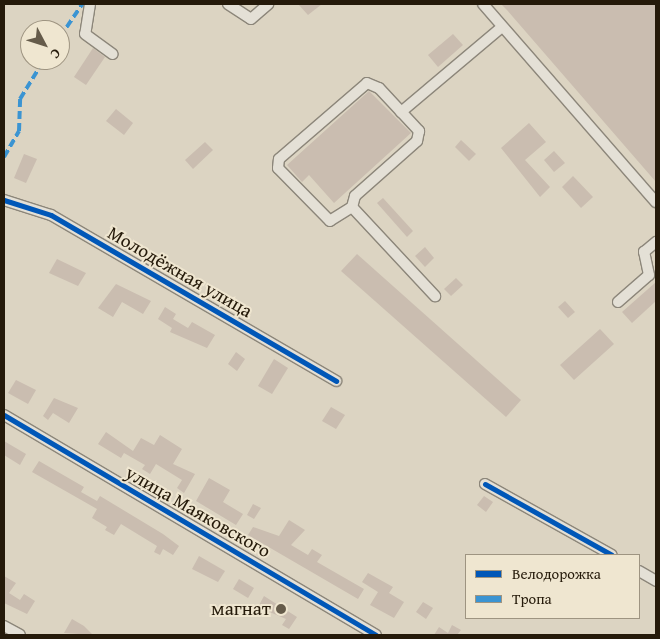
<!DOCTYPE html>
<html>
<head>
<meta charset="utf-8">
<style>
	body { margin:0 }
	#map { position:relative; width:660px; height:639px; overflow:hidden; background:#dcd4c2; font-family:"Gentium Book Plus",serif }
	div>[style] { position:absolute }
	.building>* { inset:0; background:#cabdb0 }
	.roads { filter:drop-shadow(1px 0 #8c867a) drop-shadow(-1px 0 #8c867a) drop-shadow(0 1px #8c867a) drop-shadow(0 -1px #8c867a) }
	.minor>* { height:10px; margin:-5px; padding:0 5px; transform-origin:5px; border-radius:5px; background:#e4e0d6 }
	.quiet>* { height:4px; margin-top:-2px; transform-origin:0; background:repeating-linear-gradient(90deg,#3b94d2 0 8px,transparent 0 12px) }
	.cycleway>* { height:5px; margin:-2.5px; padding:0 2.5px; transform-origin:2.5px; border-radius:2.5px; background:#0057b8 }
	.dots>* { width:14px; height:14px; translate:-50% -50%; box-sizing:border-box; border:2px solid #efe6d0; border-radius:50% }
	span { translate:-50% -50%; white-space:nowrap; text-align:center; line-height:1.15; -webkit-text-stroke:4px #efe6d0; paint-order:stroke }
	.street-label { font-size:19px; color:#251a0a }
	.poi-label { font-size:19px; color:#251a0a }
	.right { translate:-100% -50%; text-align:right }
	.frame { position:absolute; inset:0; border:5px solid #251a0a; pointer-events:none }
	.legend { position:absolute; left:465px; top:554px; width:175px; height:65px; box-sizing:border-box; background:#efe6d0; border:1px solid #9e9481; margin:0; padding:6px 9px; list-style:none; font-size:15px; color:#251a0a }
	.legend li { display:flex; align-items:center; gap:10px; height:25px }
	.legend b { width:25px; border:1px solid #9e9481 }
	.north { position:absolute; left:20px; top:20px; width:50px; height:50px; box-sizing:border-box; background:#efe6d0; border:1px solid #9e9481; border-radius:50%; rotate:130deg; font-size:14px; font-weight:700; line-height:20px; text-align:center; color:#251a0a }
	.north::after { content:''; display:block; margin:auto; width:18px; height:22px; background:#655b4a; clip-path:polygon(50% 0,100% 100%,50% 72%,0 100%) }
</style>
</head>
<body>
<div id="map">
	<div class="building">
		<i style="clip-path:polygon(298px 4px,322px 4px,308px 15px)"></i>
		<i style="clip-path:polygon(501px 4px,656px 4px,656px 182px,507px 10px)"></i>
		<i style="clip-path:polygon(453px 34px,463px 45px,438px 67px,428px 55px)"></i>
		<i style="clip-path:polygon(93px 48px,105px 57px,86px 85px,74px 77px)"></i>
		<i style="clip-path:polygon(369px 91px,411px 133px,334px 203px,309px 175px,302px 182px,287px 165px)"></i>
		<i style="clip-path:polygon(116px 109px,133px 123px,124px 135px,106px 121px)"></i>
		<i style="clip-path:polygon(529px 123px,546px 142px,525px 160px,550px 187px,540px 197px,501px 148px)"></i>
		<i style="clip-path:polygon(461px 140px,476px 154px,469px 161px,455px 147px)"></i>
		<i style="clip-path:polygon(205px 142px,213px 150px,193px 169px,185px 160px)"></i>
		<i style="clip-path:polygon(554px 151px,565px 163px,554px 172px,544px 160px)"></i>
		<i style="clip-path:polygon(24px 154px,37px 159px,26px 183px,14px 178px)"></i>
		<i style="clip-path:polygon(573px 176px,593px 197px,581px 208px,562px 187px)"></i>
		<i style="clip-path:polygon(383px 198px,413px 231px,407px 237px,377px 203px)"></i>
		<i style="clip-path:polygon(425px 247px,434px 258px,425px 267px,415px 256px)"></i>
		<i style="clip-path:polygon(357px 254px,521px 400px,506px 417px,341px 271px)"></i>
		<i style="clip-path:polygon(57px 259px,86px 273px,78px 286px,49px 273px)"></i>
		<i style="clip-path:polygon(456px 278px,463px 285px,451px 296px,444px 289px)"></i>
		<i style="clip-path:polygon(656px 282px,656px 301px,632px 323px,622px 312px)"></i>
		<i style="clip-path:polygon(116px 284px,151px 301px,143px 314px,122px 302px,113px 317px,98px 308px)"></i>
		<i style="clip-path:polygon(565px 301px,575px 312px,568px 318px,558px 307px)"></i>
		<i style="clip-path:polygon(165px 307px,176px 314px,173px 319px,188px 328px,192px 322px,215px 335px,207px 348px,170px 332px,172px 328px,158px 319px)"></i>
		<i style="clip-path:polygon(600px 329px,614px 344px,574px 380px,560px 365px)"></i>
		<i style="clip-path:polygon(236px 352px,245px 359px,237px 371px,228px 364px)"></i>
		<i style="clip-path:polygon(274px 359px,288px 368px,272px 394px,258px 386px)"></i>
		<i style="clip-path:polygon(16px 380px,36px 390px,28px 404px,8px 393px)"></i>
		<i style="clip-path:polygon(54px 398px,78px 408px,69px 423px,53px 413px,48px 420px,43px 416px)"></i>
		<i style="clip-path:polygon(331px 407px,345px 415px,336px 429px,322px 421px)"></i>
		<i style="clip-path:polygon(106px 432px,133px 451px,141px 438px,154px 445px,160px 435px,182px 449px,173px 464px,195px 474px,184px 493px,177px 488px,182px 480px,156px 464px,150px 474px,142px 469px,145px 465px,124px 453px,121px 458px,98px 444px)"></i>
		<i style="clip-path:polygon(4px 441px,26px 454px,20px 465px,4px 455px)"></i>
		<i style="clip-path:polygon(39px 461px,84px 487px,81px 492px,97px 501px,100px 496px,163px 534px,179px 546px,173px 555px,163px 549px,160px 555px,154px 552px,157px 546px,121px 524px,114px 535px,105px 530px,107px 527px,92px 518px,97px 509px,32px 472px)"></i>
		<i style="clip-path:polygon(209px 478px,230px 490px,223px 502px,243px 514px,236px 525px,196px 501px)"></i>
		<i style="clip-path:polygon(484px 496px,493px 502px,486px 512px,477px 505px)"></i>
		<i style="clip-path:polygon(253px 504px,261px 508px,254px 519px,247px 515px)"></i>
		<i style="clip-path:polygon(289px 520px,305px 530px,291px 545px,308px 555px,312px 549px,322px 555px,317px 562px,364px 589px,358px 599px,248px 535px,253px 527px,279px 536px)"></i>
		<i style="clip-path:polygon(199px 556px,225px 571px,218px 582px,192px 569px)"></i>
		<i style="clip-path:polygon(368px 573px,393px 587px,389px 593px,404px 602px,394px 618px,370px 605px,378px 592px,362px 582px)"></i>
		<i style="clip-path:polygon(4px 576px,16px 583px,9px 593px,20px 600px,24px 594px,35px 601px,27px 614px,4px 603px)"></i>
		<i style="clip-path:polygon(239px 579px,254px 588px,248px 598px,233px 589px)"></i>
		<i style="clip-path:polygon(264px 596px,297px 617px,289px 629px,282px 625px,286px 619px,258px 607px)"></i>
		<i style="clip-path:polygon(423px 602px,433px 608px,426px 619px,416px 612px)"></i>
		<i style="clip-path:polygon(72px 619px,84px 626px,93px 635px,64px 633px)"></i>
		<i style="clip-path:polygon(452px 625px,461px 630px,457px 635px,434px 635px,439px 627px,448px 633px)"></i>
	</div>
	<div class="roads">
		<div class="minor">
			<i style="left:90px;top:4px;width:30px;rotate:99deg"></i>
			<i style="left:85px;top:34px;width:34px;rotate:36deg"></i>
			<i style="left:228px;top:4px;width:27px;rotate:33deg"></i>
			<i style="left:251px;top:19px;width:23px;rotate:-41deg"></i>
			<i style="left:483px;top:4px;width:263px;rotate:48.9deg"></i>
			<i style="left:367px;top:83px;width:13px;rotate:23deg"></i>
			<i style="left:379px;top:88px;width:59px;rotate:47.1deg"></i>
			<i style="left:419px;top:131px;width:10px;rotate:101deg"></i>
			<i style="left:417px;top:141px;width:83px;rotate:138.4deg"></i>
			<i style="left:355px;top:196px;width:11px;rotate:105deg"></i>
			<i style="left:352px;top:207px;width:26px;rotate:148deg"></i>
			<i style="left:330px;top:221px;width:74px;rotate:-134.5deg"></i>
			<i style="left:278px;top:168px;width:9px;rotate:-84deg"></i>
			<i style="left:279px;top:159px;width:116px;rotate:-40.8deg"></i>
			<i style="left:401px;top:112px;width:132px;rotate:-40.1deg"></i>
			<i style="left:4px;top:200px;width:49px;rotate:17.7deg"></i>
			<i style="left:51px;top:215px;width:330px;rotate:30.2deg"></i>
			<i style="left:352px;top:207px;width:122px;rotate:47deg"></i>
			<i style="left:618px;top:302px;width:41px;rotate:-41.1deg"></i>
			<i style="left:649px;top:275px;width:24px;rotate:-102deg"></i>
			<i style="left:644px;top:252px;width:16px;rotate:-40deg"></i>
			<i style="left:4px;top:415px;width:432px;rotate:30.6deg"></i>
			<i style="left:485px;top:484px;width:145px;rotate:29.2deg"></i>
			<i style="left:639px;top:571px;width:20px;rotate:30deg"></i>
			<i style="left:4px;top:626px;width:18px;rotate:29deg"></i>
		</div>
	</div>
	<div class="quiet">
		<i style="left:60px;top:37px;width:40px;rotate:-56deg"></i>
		<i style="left:4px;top:157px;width:30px;rotate:-60deg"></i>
		<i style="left:19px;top:131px;width:32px;rotate:-88deg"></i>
		<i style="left:20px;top:99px;width:46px;rotate:-58.4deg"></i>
	</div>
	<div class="cycleway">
		<i style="left:4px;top:200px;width:49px;rotate:17.7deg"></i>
		<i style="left:51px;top:215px;width:330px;rotate:30.2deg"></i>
		<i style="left:4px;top:415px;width:432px;rotate:30.6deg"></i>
		<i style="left:485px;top:484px;width:145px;rotate:29.2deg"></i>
	</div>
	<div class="dots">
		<i style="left:281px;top:609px;background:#655b4a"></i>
	</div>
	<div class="street-label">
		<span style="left:180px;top:272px;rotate:30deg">Молодёжная улица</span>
		<span style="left:198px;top:512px;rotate:30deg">улица Маяковского</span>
	</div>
	<div class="poi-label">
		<span class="right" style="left:271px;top:609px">магнат</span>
	</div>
	<div class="frame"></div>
	<ul class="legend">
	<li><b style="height:6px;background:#0057b8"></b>Велодорожка</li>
	<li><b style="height:6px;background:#3b94d2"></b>Тропа</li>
	</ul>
	<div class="north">С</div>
</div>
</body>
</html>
